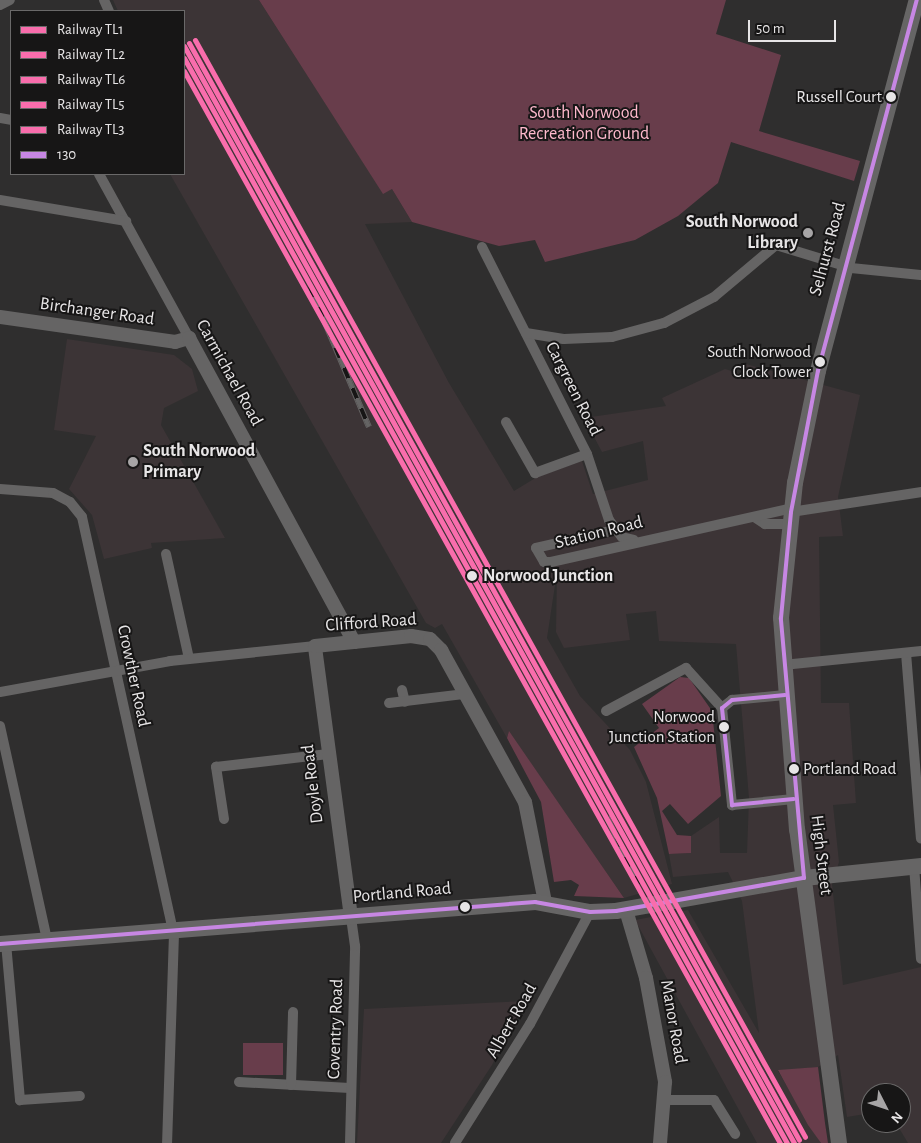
<!DOCTYPE html>
<html>
<head>
<meta charset="utf-8">
<style>
	body { margin:0 }
	#map { position:relative; width:921px; height:1143px; overflow:hidden; background:#2f2e2e; font-family:"Alegreya Sans",sans-serif }
	div>[style] { position:absolute }
	.built>* { inset:0; background:#3c3436 }
	.green>* { inset:0; background:#683d4b }
	.minor>* { height:10px; margin:-5px; padding:0 5px; transform-origin:5px; border-radius:5px; background:#656464 }
	.tertiary>* { height:14px; margin:-7px; padding:0 7px; transform-origin:7px; border-radius:7px; background:#656464 }
	.primary>* { height:16px; margin:-8px; padding:0 8px; transform-origin:8px; border-radius:8px; background:#666565 }
	.rail>* { height:5.5px; margin-top:-2.75px; transform-origin:0; background:repeating-linear-gradient(90deg,#171616 0 11px,#656464 0 22px); box-sizing:border-box; border-block:1px solid #656464 }
	.bus-1>* { height:4px; margin:-2px; padding:0 2px; transform-origin:2px; border-radius:2px; background:#c787e3 }
	.rail-1>* { height:5px; margin:-2.5px; padding:0 2.5px; transform-origin:2.5px; border-radius:2.5px; background:#f96dac }
	.rail-2>* { height:5px; margin:-2.5px; padding:0 2.5px; transform-origin:2.5px; border-radius:2.5px; background:#f96dac }
	.rail-3>* { height:5px; margin:-2.5px; padding:0 2.5px; transform-origin:2.5px; border-radius:2.5px; background:#f96dac }
	.rail-4>* { height:5px; margin:-2.5px; padding:0 2.5px; transform-origin:2.5px; border-radius:2.5px; background:#f96dac }
	.rail-5>* { height:5px; margin:-2.5px; padding:0 2.5px; transform-origin:2.5px; border-radius:2.5px; background:#f96dac }
	.dots>* { width:14px; height:14px; translate:-50% -50%; box-sizing:border-box; border:2px solid #171616; border-radius:50% }
	span { translate:-50% -50%; white-space:nowrap; text-align:center; line-height:1.15; -webkit-text-stroke:4px #171616; paint-order:stroke }
	.bus-label { font-size:17px; color:#e7e5e6 }
	.right { translate:-100% -50%; text-align:right }
	.left { translate:0 -50%; text-align:left }
	.park-label { font-size:18px; color:#feb9cc }
	.poi-label { font-size:18px; color:#e7e5e6; font-weight:700 }
	.street-label { font-size:18px; color:#e7e5e6 }
	.stop-label { font-size:18px; color:#e7e5e6; font-weight:700 }
	.legend { position:absolute; left:10px; top:10px; width:175px; height:165px; box-sizing:border-box; background:#171616; border:1px solid #6a6969; margin:0; padding:6px 9px; list-style:none; font-size:15px; color:#e7e5e6 }
	.legend li { display:flex; align-items:center; gap:10px; height:25px }
	.legend b { width:25px; border:1px solid #6a6969 }
	.north { position:absolute; left:861px; top:1083px; width:50px; height:50px; box-sizing:border-box; background:#171616; border:1px solid #6a6969; border-radius:50%; rotate:131deg; font-size:14px; font-weight:700; line-height:20px; text-align:center; color:#e7e5e6 }
	.north::after { content:''; display:block; margin:auto; width:18px; height:22px; background:#a7a5a6; clip-path:polygon(50% 0,100% 100%,50% 72%,0 100%) }
	.scale { position:absolute; left:748px; top:20px; width:88px; height:22px; box-sizing:border-box; border:2px solid #e7e5e6; border-top:0; padding-left:6px; font-size:15px; line-height:18px; white-space:nowrap; color:#e7e5e6; -webkit-text-stroke:4px #171616; paint-order:stroke }
</style>
</head>
<body>
<div id="map">
	<div class="built">
		<i style="clip-path:polygon(113px 0,259px 0,383px 193px,392px 189px,412px 222px,365px 224px,449px 383px,514px 491px,537px 477px,582px 461px,593px 494px,648px 480px,643px 441px,602px 452px,584px 418px,666px 406px,662px 398px,725px 369px,742px 374px,746px 364px,860px 395px,838px 497px,843px 536px,819px 537px,821px 703px,849px 703px,856px 803px,833px 805px,839px 862px,832px 884px,843px 985px,921px 967px,921px 1143px,908px 1143px,896px 1123px,901px 1123px,901px 1093px,871px 1093px,871px 1113px,847px 1117px,838px 1055px,818px 1067px,778px 1071px,821px 1143px,757px 1143px,635px 920px,688px 910px,759px 1033px,742px 901px,728px 872px,673px 877px,669px 854px,691px 853px,691px 836px,719px 817px,720px 853px,747px 853px,749px 798px,736px 644px,659px 641px,656px 611px,626px 614px,630px 640px,564px 648px,556px 632px,557px 572px,547px 638px,580px 696px,630px 750px,646px 782px,672px 884px,624px 898px,509px 732px,507px 738px,442px 624px,435px 628px,426px 623px,170px 174px,184px 174px,184px 11px,118px 11px)"></i>
		<i style="clip-path:polygon(67px 339px,174px 355px,192px 369px,198px 391px,164px 408px,161px 425px,225px 538px,151px 543px,152px 548px,104px 559px,92px 515px,69px 489px,96px 436px,54px 430px)"></i>
		<i style="clip-path:polygon(525px 1001px,492px 1065px,441px 1143px,357px 1143px,364px 1009px)"></i>
	</div>
	<div class="green">
		<i style="clip-path:polygon(259px 0,726px 0,716px 34px,781px 55px,759px 131px,860px 161px,854px 181px,731px 142px,718px 183px,678px 216px,635px 240px,545px 262px,535px 240px,499px 246px,412px 222px,392px 189px,383px 194px)"></i>
		<i style="clip-path:polygon(680px 677px,689px 678px,712px 711px,721px 796px,688px 824px,670px 804px,662px 811px,677px 835px,691px 836px,691px 853px,669px 854px,657px 798px,634px 747px,659px 728px,642px 704px)"></i>
		<i style="clip-path:polygon(509px 731px,624px 898px,574px 896px,579px 885px,571px 880px,554px 882px,541px 802px,507px 738px)"></i>
		<i style="clip-path:polygon(243px 1043px,283px 1043px,283px 1075px,243px 1075px)"></i>
		<i style="clip-path:polygon(818px 1067px,825px 1123px,828px 1143px,821px 1143px,808px 1125px,778px 1070px)"></i>
	</div>
	<div class="minor">
		<i style="left:104px;top:0;width:12px;rotate:66deg"></i>
		<i style="left:0;top:5px;width:11px;rotate:-27deg"></i>
		<i style="left:0;top:118px;width:11px;rotate:10deg"></i>
		<i style="left:99px;top:174px;width:187px;rotate:61.2deg"></i>
		<i style="left:0;top:200px;width:128px;rotate:9.5deg"></i>
		<i style="left:482px;top:247px;width:232px;rotate:63.1deg"></i>
		<i style="left:587px;top:454px;width:70px;rotate:71.6deg"></i>
		<i style="left:609px;top:520px;width:21px;rotate:53deg"></i>
		<i style="left:622px;top:537px;width:12px;rotate:14deg"></i>
		<i style="left:526px;top:333px;width:38px;rotate:9deg"></i>
		<i style="left:564px;top:339px;width:48px;rotate:-2.4deg"></i>
		<i style="left:612px;top:337px;width:54px;rotate:-15.1deg"></i>
		<i style="left:664px;top:323px;width:56px;rotate:-27.5deg"></i>
		<i style="left:714px;top:297px;width:81px;rotate:-40deg"></i>
		<i style="left:776px;top:245px;width:78px;rotate:17deg"></i>
		<i style="left:851px;top:268px;width:70px;rotate:5.7deg"></i>
		<i style="left:506px;top:422px;width:59px;rotate:60.4deg"></i>
		<i style="left:535px;top:473px;width:55px;rotate:-20.1deg"></i>
		<i style="left:0;top:489px;width:53px;rotate:4.3deg"></i>
		<i style="left:53px;top:493px;width:19px;rotate:28deg"></i>
		<i style="left:70px;top:502px;width:19px;rotate:51deg"></i>
		<i style="left:82px;top:517px;width:427px;rotate:77.6deg"></i>
		<i style="left:174px;top:934px;width:209px;rotate:91.9deg"></i>
		<i style="left:791px;top:512px;width:132px;rotate:-8.7deg"></i>
		<i style="left:756px;top:518px;width:11px;rotate:34deg"></i>
		<i style="left:765px;top:524px;width:25px"></i>
		<i style="left:615px;top:530px;width:81px;rotate:167.2deg"></i>
		<i style="left:536px;top:548px;width:16px;rotate:60deg"></i>
		<i style="left:544px;top:562px;width:7px"></i>
		<i style="left:551px;top:562px;width:247px;rotate:-12.6deg"></i>
		<i style="left:166px;top:554px;width:107px;rotate:77.6deg"></i>
		<i style="left:906px;top:653px;width:186px;rotate:85.4deg"></i>
		<i style="left:783px;top:665px;width:139px;rotate:-5.8deg"></i>
		<i style="left:402px;top:690px;width:12px;rotate:76deg"></i>
		<i style="left:0;top:692px;width:173px;rotate:-10.3deg"></i>
		<i style="left:170px;top:661px;width:146px;rotate:-5.9deg"></i>
		<i style="left:389px;top:703px;width:77px;rotate:-6.8deg"></i>
		<i style="left:722px;top:708px;width:98px;rotate:84.1deg"></i>
		<i style="left:732px;top:805px;width:62px;rotate:-5.5deg"></i>
		<i style="left:722px;top:708px;width:13px;rotate:-39deg"></i>
		<i style="left:732px;top:700px;width:53px;rotate:-5.4deg"></i>
		<i style="left:606px;top:711px;width:91px;rotate:-28.3deg"></i>
		<i style="left:686px;top:668px;width:54px;rotate:48deg"></i>
		<i style="left:0;top:726px;width:218px;rotate:77.6deg"></i>
		<i style="left:224px;top:819px;width:53px;rotate:-98.7deg"></i>
		<i style="left:216px;top:767px;width:113px;rotate:-6.6deg"></i>
		<i style="left:914px;top:866px;width:93px;rotate:85.7deg"></i>
		<i style="left:6px;top:943px;width:158px;rotate:84.9deg"></i>
		<i style="left:20px;top:1100px;width:60px;rotate:-3.8deg"></i>
		<i style="left:239px;top:1082px;width:111px;rotate:3.1deg"></i>
		<i style="left:291px;top:1085px;width:73px;rotate:-88.4deg"></i>
		<i style="left:666px;top:1100px;width:48px"></i>
		<i style="left:714px;top:1100px;width:40px;rotate:58deg"></i>
		<i style="left:350px;top:1143px;width:197px;rotate:-88.5deg"></i>
		<i style="left:355px;top:946px;width:29px;rotate:-98deg"></i>
		<i style="left:455px;top:1143px;width:141px;rotate:-57.8deg"></i>
		<i style="left:530px;top:1024px;width:127px;rotate:-61.8deg"></i>
	</div>
	<div class="tertiary">
		<i style="left:0;top:317px;width:177px;rotate:8.1deg"></i>
		<i style="left:175px;top:342px;width:15px;rotate:-16deg"></i>
		<i style="left:189px;top:338px;width:346px;rotate:61.5deg"></i>
		<i style="left:626px;top:910px;width:71px;rotate:73.6deg"></i>
		<i style="left:646px;top:978px;width:106px;rotate:79.6deg"></i>
		<i style="left:665px;top:1082px;width:61px;rotate:94.7deg"></i>
		<i style="left:351px;top:917px;width:273px;rotate:-97.6deg"></i>
		<i style="left:315px;top:646px;width:97px;rotate:-5.9deg"></i>
		<i style="left:411px;top:636px;width:19px;rotate:9deg"></i>
		<i style="left:430px;top:639px;width:16px;rotate:45deg"></i>
		<i style="left:441px;top:650px;width:174px;rotate:61.1deg"></i>
		<i style="left:525px;top:802px;width:102px;rotate:78.7deg"></i>
	</div>
	<div class="primary">
		<i style="left:0;top:944px;width:537px;rotate:-4.49deg"></i>
		<i style="left:535px;top:902px;width:56px;rotate:10.3deg"></i>
		<i style="left:590px;top:912px;width:26px;rotate:-2deg"></i>
		<i style="left:616px;top:911px;width:191px;rotate:-10deg"></i>
		<i style="left:804px;top:878px;width:118px;rotate:-5.9deg"></i>
		<i style="left:839px;top:1143px;width:316px;rotate:-97.6deg"></i>
		<i style="left:797px;top:830px;width:213px;rotate:-94.3deg"></i>
		<i style="left:781px;top:618px;width:136px;rotate:-84.1deg"></i>
		<i style="left:795px;top:483px;width:114px;rotate:-78.4deg"></i>
		<i style="left:818px;top:371px;width:384px;rotate:-75.1deg"></i>
	</div>
	<div class="rail">
		<i style="left:310px;top:287px;width:152px;rotate:67.1deg"></i>
		<i style="left:607px;top:817px;width:75px;rotate:64.8deg"></i>
	</div>
	<div class="bus-1">
		<i style="left:785px;top:695px;width:53px;rotate:174.6deg"></i>
		<i style="left:732px;top:700px;width:13px;rotate:141deg"></i>
		<i style="left:722px;top:708px;width:98px;rotate:84.1deg"></i>
		<i style="left:732px;top:805px;width:62px;rotate:-5.5deg"></i>
		<i style="left:804px;top:878px;width:261px;rotate:-95.1deg"></i>
		<i style="left:781px;top:618px;width:106px;rotate:-84.6deg"></i>
		<i style="left:791px;top:512px;width:144px;rotate:-79.2deg"></i>
		<i style="left:818px;top:371px;width:384px;rotate:-75.1deg"></i>
		<i style="left:0;top:944px;width:537px;rotate:-4.49deg"></i>
		<i style="left:535px;top:902px;width:56px;rotate:10.3deg"></i>
		<i style="left:590px;top:912px;width:26px;rotate:-2deg"></i>
		<i style="left:616px;top:911px;width:191px;rotate:-10deg"></i>
	</div>
	<div class="rail-1">
		<i style="left:184px;top:46px;width:1255px;rotate:60.92deg"></i>
	</div>
	<div class="rail-2">
		<i style="left:184px;top:58px;width:1241px;rotate:60.94deg"></i>
	</div>
	<div class="rail-3">
		<i style="left:189px;top:43px;width:1255px;rotate:60.92deg"></i>
	</div>
	<div class="rail-4">
		<i style="left:184px;top:71px;width:1227px;rotate:60.93deg"></i>
	</div>
	<div class="rail-5">
		<i style="left:195px;top:40px;width:1255px;rotate:60.92deg"></i>
	</div>
	<div class="dots">
		<i style="left:891px;top:97px;background:#e7e5e6"></i>
		<i style="left:808px;top:233px;background:#a7a5a6"></i>
		<i style="left:820px;top:362px;background:#e7e5e6"></i>
		<i style="left:133px;top:462px;background:#a7a5a6"></i>
		<i style="left:472px;top:576px;background:#e7e5e6"></i>
		<i style="left:724px;top:727px;background:#e7e5e6"></i>
		<i style="left:794px;top:769px;background:#e7e5e6"></i>
		<i style="left:465px;top:907px;background:#e7e5e6"></i>
	</div>
	<div class="bus-label">
		<span class="right" style="left:882px;top:97px">Russell Court</span>
		<span class="right" style="left:811px;top:362px">South Norwood<br>Clock Tower</span>
		<span class="right" style="left:715px;top:727px">Norwood<br>Junction Station</span>
		<span class="left" style="left:803px;top:769px">Portland Road</span>
	</div>
	<div class="park-label">
		<span style="left:584px;top:124px">South Norwood<br>Recreation Ground</span>
	</div>
	<div class="poi-label">
		<span class="right" style="left:798px;top:233px">South Norwood<br>Library</span>
		<span class="left" style="left:143px;top:462px">South Norwood<br>Primary</span>
	</div>
	<div class="street-label">
		<span style="left:828px;top:249px;rotate:-75deg">Selhurst Road</span>
		<span style="left:97px;top:312px;rotate:8deg">Birchanger Road</span>
		<span style="left:229px;top:373px;rotate:61deg">Carmichael Road</span>
		<span style="left:573px;top:389px;rotate:63deg">Cargreen Road</span>
		<span style="left:599px;top:533px;rotate:-14deg">Station Road</span>
		<span style="left:371px;top:623px;rotate:-4deg">Clifford Road</span>
		<span style="left:133px;top:676px;rotate:78deg">Crowther Road</span>
		<span style="left:313px;top:784px;rotate:-97deg">Doyle Road</span>
		<span style="left:821px;top:855px;rotate:83deg">High Street</span>
		<span style="left:402px;top:893px;rotate:-5deg">Portland Road</span>
		<span style="left:512px;top:1021px;rotate:-60deg">Albert Road</span>
		<span style="left:673px;top:1022px;rotate:80deg">Manor Road</span>
		<span style="left:336px;top:1029px;rotate:-88deg">Coventry Road</span>
	</div>
	<div class="stop-label">
		<span class="left" style="left:483px;top:576px">Norwood Junction</span>
	</div>
	<ul class="legend">
	<li><b style="height:6px;background:#f96dac"></b>Railway TL1</li>
	<li><b style="height:6px;background:#f96dac"></b>Railway TL2</li>
	<li><b style="height:6px;background:#f96dac"></b>Railway TL6</li>
	<li><b style="height:6px;background:#f96dac"></b>Railway TL5</li>
	<li><b style="height:6px;background:#f96dac"></b>Railway TL3</li>
	<li><b style="height:6px;background:#c787e3"></b>130</li>
	</ul>
	<div class="north">N</div>
	<div class="scale">50 m</div>
</div>
</body>
</html>
